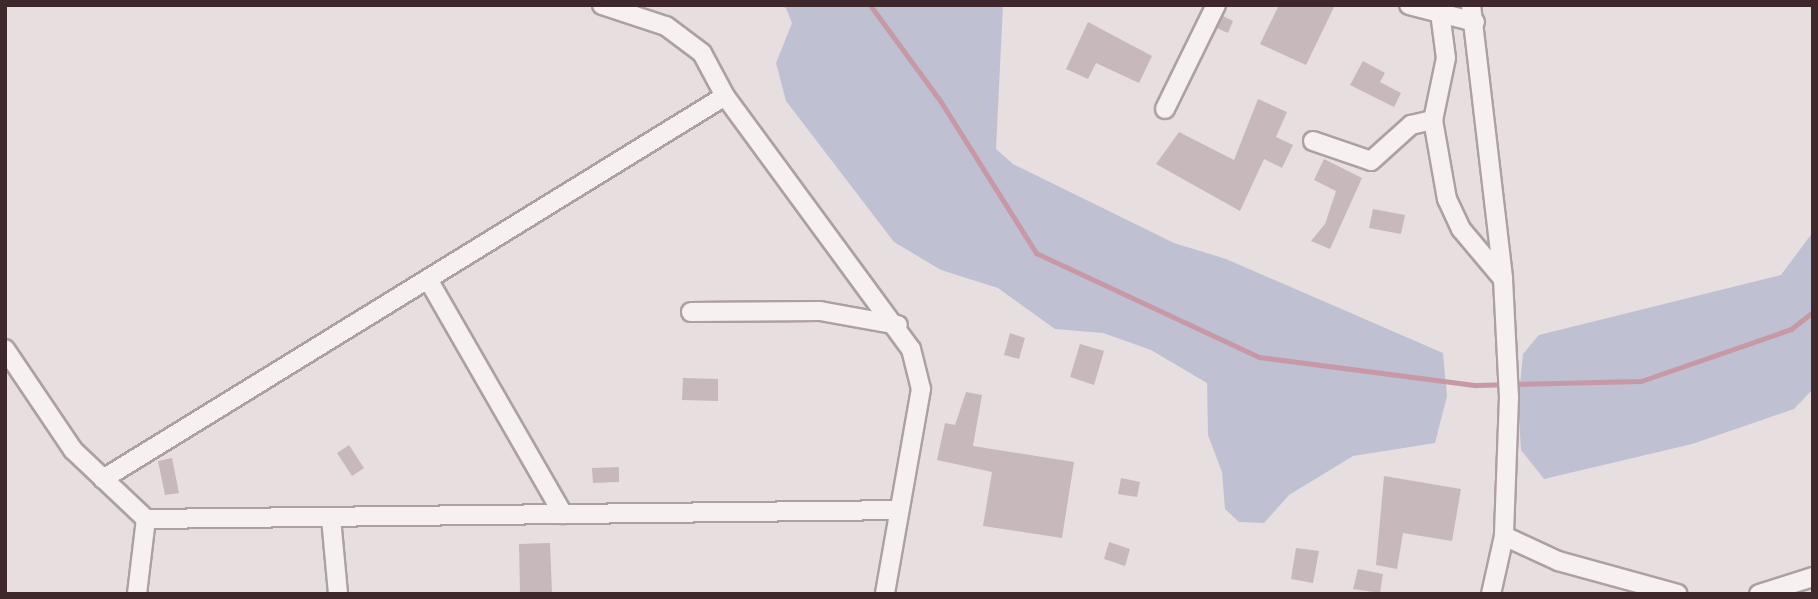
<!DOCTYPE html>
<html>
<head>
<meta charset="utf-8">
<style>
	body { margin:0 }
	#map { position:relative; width:1818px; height:599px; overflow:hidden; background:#e7dee0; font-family:"PT Sans Narrow",sans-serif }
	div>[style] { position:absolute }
	.green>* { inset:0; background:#bfc0d1 }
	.stream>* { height:5px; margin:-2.5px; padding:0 2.5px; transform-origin:2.5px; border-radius:2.5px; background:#c799a6 }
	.building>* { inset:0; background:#c7b8bb }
	.roads { filter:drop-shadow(2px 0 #aea0a2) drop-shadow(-2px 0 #aea0a2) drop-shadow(0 2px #aea0a2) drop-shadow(0 -2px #aea0a2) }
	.minor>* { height:18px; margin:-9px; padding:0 9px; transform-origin:9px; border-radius:9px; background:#f6f0f1 }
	span { translate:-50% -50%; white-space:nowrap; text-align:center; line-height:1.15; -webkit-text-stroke:5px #f5edef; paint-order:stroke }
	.frame { position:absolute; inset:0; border:7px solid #3e282b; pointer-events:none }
</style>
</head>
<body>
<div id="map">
	<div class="green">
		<i style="clip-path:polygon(777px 5px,1003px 5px,996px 149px,1013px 164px,1174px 243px,1226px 259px,1443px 353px,1447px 396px,1435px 443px,1353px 456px,1289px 495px,1264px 523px,1239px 522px,1225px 509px,1222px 472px,1208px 435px,1207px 383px,1151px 350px,1103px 333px,1055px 329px,998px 288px,941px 270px,894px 242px,786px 101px,776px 63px,792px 23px,786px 8px)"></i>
		<i style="clip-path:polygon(1813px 232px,1813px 389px,1794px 409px,1692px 444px,1544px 479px,1521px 450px,1518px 404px,1523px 354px,1539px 335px,1781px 275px)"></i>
	</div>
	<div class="stream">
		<i style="left:870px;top:5px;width:120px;rotate:53.8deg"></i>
		<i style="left:941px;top:102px;width:178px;rotate:57.8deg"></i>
		<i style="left:1036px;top:253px;width:246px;rotate:25deg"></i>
		<i style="left:1259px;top:357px;width:219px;rotate:7.4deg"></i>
		<i style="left:1476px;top:385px;width:165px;rotate:-1.4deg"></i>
		<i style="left:1641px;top:381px;width:159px;rotate:-19.1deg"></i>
		<i style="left:1791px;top:329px;width:28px;rotate:-38deg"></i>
	</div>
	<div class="building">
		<i style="clip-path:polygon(1279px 5px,1335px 5px,1306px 65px,1260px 44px)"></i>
		<i style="clip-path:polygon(1223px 16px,1233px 21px,1228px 33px,1217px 28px)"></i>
		<i style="clip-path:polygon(1088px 22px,1152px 56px,1139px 83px,1096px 63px,1088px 79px,1066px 69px)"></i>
		<i style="clip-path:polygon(1363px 61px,1385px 73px,1380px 82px,1401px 93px,1394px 107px,1350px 85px)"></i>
		<i style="clip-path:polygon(1258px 99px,1287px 112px,1276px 137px,1293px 145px,1282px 168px,1264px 159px,1240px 211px,1156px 164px,1179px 132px,1234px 160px)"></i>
		<i style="clip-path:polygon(1324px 159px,1362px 178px,1330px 249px,1311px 241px,1325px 224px,1336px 191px,1314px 180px)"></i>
		<i style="clip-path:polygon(1373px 209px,1405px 215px,1401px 234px,1369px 228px)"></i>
		<i style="clip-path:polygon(1010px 333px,1025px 338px,1019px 359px,1004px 355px)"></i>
		<i style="clip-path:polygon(1080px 344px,1104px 351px,1094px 385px,1070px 377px)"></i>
		<i style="clip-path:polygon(683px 378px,718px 379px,718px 401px,682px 400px)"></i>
		<i style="clip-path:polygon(966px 392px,982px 395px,973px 446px,1074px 462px,1062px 538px,983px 526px,992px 472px,937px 460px,945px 423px,955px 425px)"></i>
		<i style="clip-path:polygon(349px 445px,364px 468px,352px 476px,337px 453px)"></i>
		<i style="clip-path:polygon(172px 458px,179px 493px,165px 495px,158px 461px)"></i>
		<i style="clip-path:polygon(619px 467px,619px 482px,593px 483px,592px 468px)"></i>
		<i style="clip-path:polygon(1384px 476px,1461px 489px,1452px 541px,1403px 533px,1397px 569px,1376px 565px)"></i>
		<i style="clip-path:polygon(1121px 478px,1140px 482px,1137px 497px,1118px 494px)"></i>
		<i style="clip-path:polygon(1109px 542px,1130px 549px,1125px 566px,1104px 559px)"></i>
		<i style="clip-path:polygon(550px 543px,552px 594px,520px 594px,519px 544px)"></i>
		<i style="clip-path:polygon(1296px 548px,1319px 551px,1313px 583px,1291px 579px)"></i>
		<i style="clip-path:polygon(1358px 569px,1383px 574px,1380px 593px,1353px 589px)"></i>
	</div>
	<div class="roads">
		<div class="minor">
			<i style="left:602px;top:5px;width:67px;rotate:18.2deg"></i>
			<i style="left:666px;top:26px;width:45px;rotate:36.9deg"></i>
			<i style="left:702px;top:53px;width:49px;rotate:61.9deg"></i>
			<i style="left:725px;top:96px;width:314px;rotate:53.7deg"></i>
			<i style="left:911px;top:349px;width:41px;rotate:76deg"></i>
			<i style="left:921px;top:389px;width:208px;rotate:100deg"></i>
			<i style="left:1409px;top:5px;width:68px;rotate:14.4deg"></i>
			<i style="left:1439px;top:5px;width:53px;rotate:82.5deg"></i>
			<i style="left:1446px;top:58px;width:63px;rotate:101.8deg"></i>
			<i style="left:1433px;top:120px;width:80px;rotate:80deg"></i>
			<i style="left:1447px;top:199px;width:33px;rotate:65deg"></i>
			<i style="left:1461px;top:229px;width:65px;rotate:50deg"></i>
			<i style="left:1471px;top:5px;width:276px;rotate:83.3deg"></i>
			<i style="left:1503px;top:279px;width:118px;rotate:87.1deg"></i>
			<i style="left:1509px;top:397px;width:139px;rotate:92.1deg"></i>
			<i style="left:1504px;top:536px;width:59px;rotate:102.6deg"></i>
			<i style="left:1165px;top:109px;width:116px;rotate:-63.9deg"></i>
			<i style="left:1313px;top:141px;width:61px;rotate:19deg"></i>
			<i style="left:1371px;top:161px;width:54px;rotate:-42deg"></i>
			<i style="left:1411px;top:125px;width:23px;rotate:-13deg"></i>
			<i style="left:429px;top:281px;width:269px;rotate:60.1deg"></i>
			<i style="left:691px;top:312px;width:129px;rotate:-0.4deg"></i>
			<i style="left:820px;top:311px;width:79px;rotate:10.2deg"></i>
			<i style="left:5px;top:349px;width:122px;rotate:56deg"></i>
			<i style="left:73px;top:450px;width:100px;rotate:43.4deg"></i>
			<i style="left:146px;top:519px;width:753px;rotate:-0.68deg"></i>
			<i style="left:103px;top:479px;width:730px;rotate:-31.62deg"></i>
			<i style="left:331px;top:518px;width:76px;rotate:84.7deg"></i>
			<i style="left:1504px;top:536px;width:60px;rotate:24.8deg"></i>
			<i style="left:1558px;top:561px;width:124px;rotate:15.4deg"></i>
			<i style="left:137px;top:594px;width:76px;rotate:-83.2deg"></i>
			<i style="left:1759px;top:594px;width:57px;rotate:-17.5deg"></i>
		</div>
	</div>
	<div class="frame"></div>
</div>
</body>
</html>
